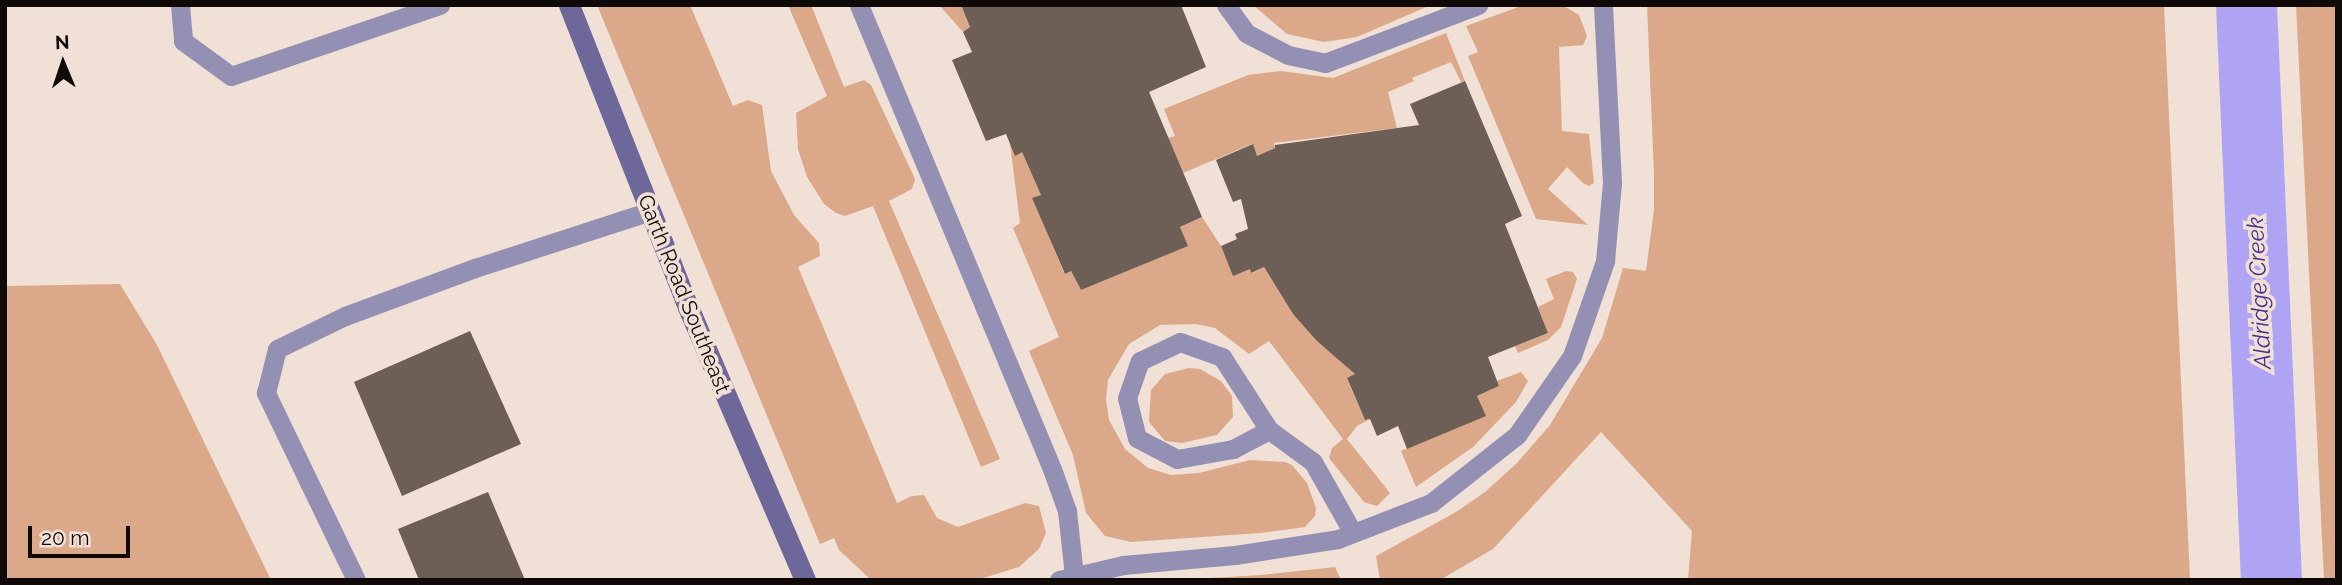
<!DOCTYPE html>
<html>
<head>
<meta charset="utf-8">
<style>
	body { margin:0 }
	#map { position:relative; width:2342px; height:585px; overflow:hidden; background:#f1e0d6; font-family:Raleway,sans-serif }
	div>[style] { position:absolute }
	.green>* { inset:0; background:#dba98a }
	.river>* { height:61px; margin:-30.5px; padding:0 30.5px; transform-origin:30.5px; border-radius:30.5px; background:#afa3f4 }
	.building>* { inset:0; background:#6d5e56 }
	.lane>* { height:19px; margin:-9.5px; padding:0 9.5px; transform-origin:9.5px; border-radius:9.5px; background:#9490b3 }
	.secondary>* { height:21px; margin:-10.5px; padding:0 10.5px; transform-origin:10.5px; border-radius:10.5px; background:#6e6799 }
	span { translate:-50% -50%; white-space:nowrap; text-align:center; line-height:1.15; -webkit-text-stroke:7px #f1e0d6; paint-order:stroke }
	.street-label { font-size:21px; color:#0f0a07 }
	.water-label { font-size:23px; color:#4a318e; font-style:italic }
	.frame { position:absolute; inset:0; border:7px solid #0f0a07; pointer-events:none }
	.north { position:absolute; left:28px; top:28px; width:70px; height:70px; -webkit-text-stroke:5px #f1e0d6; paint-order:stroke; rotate:358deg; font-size:19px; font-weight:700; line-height:28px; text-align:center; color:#0f0a07 }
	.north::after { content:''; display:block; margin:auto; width:24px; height:32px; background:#0f0a07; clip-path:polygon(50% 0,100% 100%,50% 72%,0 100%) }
	.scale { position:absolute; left:28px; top:526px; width:102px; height:32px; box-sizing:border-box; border:4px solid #0f0a07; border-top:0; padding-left:9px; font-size:21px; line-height:24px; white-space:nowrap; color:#0f0a07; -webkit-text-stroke:5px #f1e0d6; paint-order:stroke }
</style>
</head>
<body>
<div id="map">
	<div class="green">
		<i style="clip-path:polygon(597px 5px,690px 5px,733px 106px,748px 100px,762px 105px,771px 171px,794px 215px,819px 243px,820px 256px,798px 267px,897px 503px,912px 496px,924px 495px,937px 518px,958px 527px,1025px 503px,1039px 506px,1046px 533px,1039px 549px,1019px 567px,977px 580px,871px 580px,839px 550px,834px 538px,820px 544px)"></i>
		<i style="clip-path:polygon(788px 5px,811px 5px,844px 87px,864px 80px,871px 85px,915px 179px,912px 189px,889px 201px,1000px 459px,981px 467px,873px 206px,845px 216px,836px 213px,824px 204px,807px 177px,798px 149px,796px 113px,827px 96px)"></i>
		<i style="clip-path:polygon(939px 5px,961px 5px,970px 27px,963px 32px)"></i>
		<i style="clip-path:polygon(1253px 5px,1431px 5px,1357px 37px,1324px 42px,1287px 34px)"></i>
		<i style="clip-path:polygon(1524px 5px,1564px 6px,1579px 15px,1587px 36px,1583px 45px,1559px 47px,1562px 131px,1589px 134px,1594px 183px,1589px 186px,1583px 183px,1567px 167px,1548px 189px,1588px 225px,1536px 219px,1468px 56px,1478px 52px,1466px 26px)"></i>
		<i style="clip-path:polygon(1647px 5px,2164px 5px,2190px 580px,1688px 580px,1692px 531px,1601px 432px,1493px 549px,1440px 580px,1380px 580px,1376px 556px,1456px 512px,1485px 492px,1517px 463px,1550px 425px,1602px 338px,1623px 268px,1646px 271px,1654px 210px,1654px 175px)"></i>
		<i style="clip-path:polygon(2296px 5px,2337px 5px,2337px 580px,2324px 580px)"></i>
		<i style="clip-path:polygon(1446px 33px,1465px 81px,1461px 82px,1451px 62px,1412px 78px,1414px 81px,1388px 92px,1397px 128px,1274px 143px,1275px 148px,1257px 156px,1252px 144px,1183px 173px,1168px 138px,1175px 136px,1164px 109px,1248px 75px,1281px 71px,1333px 78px)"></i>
		<i style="clip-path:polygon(1010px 143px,1022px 152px,1041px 195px,1033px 199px,1064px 273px,1071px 271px,1081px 290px,1187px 246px,1180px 227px,1202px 217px,1221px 246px,1233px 275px,1250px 269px,1252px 273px,1264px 267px,1293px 314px,1355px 374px,1347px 379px,1365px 420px,1370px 419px,1357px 426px,1347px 439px,1390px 493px,1377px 506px,1364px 502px,1329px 458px,1332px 448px,1343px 439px,1269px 341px,1249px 354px,1215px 328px,1196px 324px,1160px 325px,1129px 344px,1108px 380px,1106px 399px,1109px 420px,1125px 449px,1148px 468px,1171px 475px,1199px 473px,1250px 460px,1285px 462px,1292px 465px,1307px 483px,1316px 508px,1315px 516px,1305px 527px,1260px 533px,1131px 542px,1105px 536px,1086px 513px,1073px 455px,1029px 351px,1059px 337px,1013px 228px,1020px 223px)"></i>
		<i style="clip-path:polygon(1566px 271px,1573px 272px,1577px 279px,1561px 327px,1548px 340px,1518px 353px,1515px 346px,1548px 333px,1538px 307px,1554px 299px,1546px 279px)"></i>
		<i style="clip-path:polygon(120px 284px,157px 345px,271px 580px,5px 580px,5px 286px)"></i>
		<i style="clip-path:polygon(1189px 368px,1200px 369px,1221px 381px,1232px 396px,1233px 417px,1217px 435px,1182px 443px,1165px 441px,1149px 422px,1151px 390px,1165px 374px)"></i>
		<i style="clip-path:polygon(1521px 372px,1528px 381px,1516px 402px,1473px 447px,1416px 487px,1401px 451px,1485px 416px,1477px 396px,1499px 386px,1497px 381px)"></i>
		<i style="clip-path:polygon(1335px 567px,1341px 580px,1176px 580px,1261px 575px)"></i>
	</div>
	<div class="river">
		<i style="left:2246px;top:5px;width:576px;rotate:87.51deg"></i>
	</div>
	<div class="building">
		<i style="clip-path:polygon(961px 5px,1181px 5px,1206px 67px,1149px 92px,1202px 217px,1180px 227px,1188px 246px,1081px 290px,1071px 271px,1065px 274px,1032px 198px,1041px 195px,1022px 152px,1015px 156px,1006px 134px,986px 141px,952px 60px,972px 52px,963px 32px,970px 27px)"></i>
		<i style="clip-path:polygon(1465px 81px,1522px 216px,1505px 224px,1548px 333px,1488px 357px,1499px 386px,1477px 396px,1486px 416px,1407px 449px,1398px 426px,1377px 436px,1370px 419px,1365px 420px,1347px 378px,1355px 374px,1317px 341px,1293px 314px,1264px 267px,1251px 273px,1250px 269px,1233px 276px,1221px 246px,1237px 239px,1235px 234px,1248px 229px,1241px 199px,1233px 202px,1216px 160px,1253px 144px,1257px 156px,1275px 148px,1275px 145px,1419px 125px,1410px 104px)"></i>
		<i style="clip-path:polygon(470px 331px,521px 444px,402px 496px,354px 382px)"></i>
		<i style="clip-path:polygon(488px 492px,525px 580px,419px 580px,398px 529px)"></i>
	</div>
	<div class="lane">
		<i style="left:180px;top:5px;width:36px;rotate:85deg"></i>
		<i style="left:183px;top:41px;width:59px;rotate:36.1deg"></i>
		<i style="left:231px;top:76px;width:221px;rotate:-18.8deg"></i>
		<i style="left:859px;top:5px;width:503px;rotate:67.42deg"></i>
		<i style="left:1052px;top:469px;width:45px;rotate:70.3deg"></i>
		<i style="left:1067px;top:511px;width:64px;rotate:83.8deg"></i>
		<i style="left:1226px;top:5px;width:34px;rotate:54deg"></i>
		<i style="left:1246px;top:33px;width:47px;rotate:27.6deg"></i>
		<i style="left:1288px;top:55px;width:38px;rotate:12deg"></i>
		<i style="left:1325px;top:63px;width:164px;rotate:-20.8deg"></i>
		<i style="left:1269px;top:430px;width:41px;rotate:152.2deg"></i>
		<i style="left:1233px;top:449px;width:57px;rotate:169.9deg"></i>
		<i style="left:1177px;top:459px;width:45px;rotate:-152.3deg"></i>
		<i style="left:1137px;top:438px;width:41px;rotate:-104deg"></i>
		<i style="left:1127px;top:398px;width:39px;rotate:-71deg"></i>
		<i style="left:1140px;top:361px;width:44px;rotate:-25.4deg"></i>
		<i style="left:1180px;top:342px;width:45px;rotate:19.7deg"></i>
		<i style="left:1222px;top:357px;width:87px;rotate:57.2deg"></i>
		<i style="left:1269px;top:430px;width:54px;rotate:36deg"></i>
		<i style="left:1313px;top:462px;width:81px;rotate:60.6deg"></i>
		<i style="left:356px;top:580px;width:208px;rotate:-115.7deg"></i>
		<i style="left:266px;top:393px;width:45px;rotate:-76deg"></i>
		<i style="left:277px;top:349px;width:76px;rotate:-25.9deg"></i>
		<i style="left:345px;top:316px;width:139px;rotate:-20.3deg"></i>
		<i style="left:475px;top:268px;width:184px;rotate:-18deg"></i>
		<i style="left:1059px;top:580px;width:66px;rotate:-13.2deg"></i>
		<i style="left:1123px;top:565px;width:112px;rotate:-5.1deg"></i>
		<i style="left:1235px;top:555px;width:104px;rotate:-8.8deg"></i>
		<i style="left:1338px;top:539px;width:100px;rotate:-21.2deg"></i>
		<i style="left:1431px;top:503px;width:110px;rotate:-38.3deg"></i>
		<i style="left:1517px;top:435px;width:96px;rotate:-55.2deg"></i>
		<i style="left:1572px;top:356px;width:101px;rotate:-70.8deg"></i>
		<i style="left:1605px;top:261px;width:78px;rotate:-84.9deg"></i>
		<i style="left:1612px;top:183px;width:178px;rotate:-92.9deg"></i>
	</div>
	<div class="secondary">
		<i style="left:569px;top:5px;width:325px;rotate:68.5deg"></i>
		<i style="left:688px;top:307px;width:297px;rotate:66.8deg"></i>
	</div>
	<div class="street-label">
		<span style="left:684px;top:294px;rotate:68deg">Garth Road Southeast</span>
	</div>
	<div class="water-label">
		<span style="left:2259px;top:293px;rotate:-93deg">Aldridge Creek</span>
	</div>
	<div class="frame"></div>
	<div class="north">N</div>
	<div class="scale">20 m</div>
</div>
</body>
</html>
